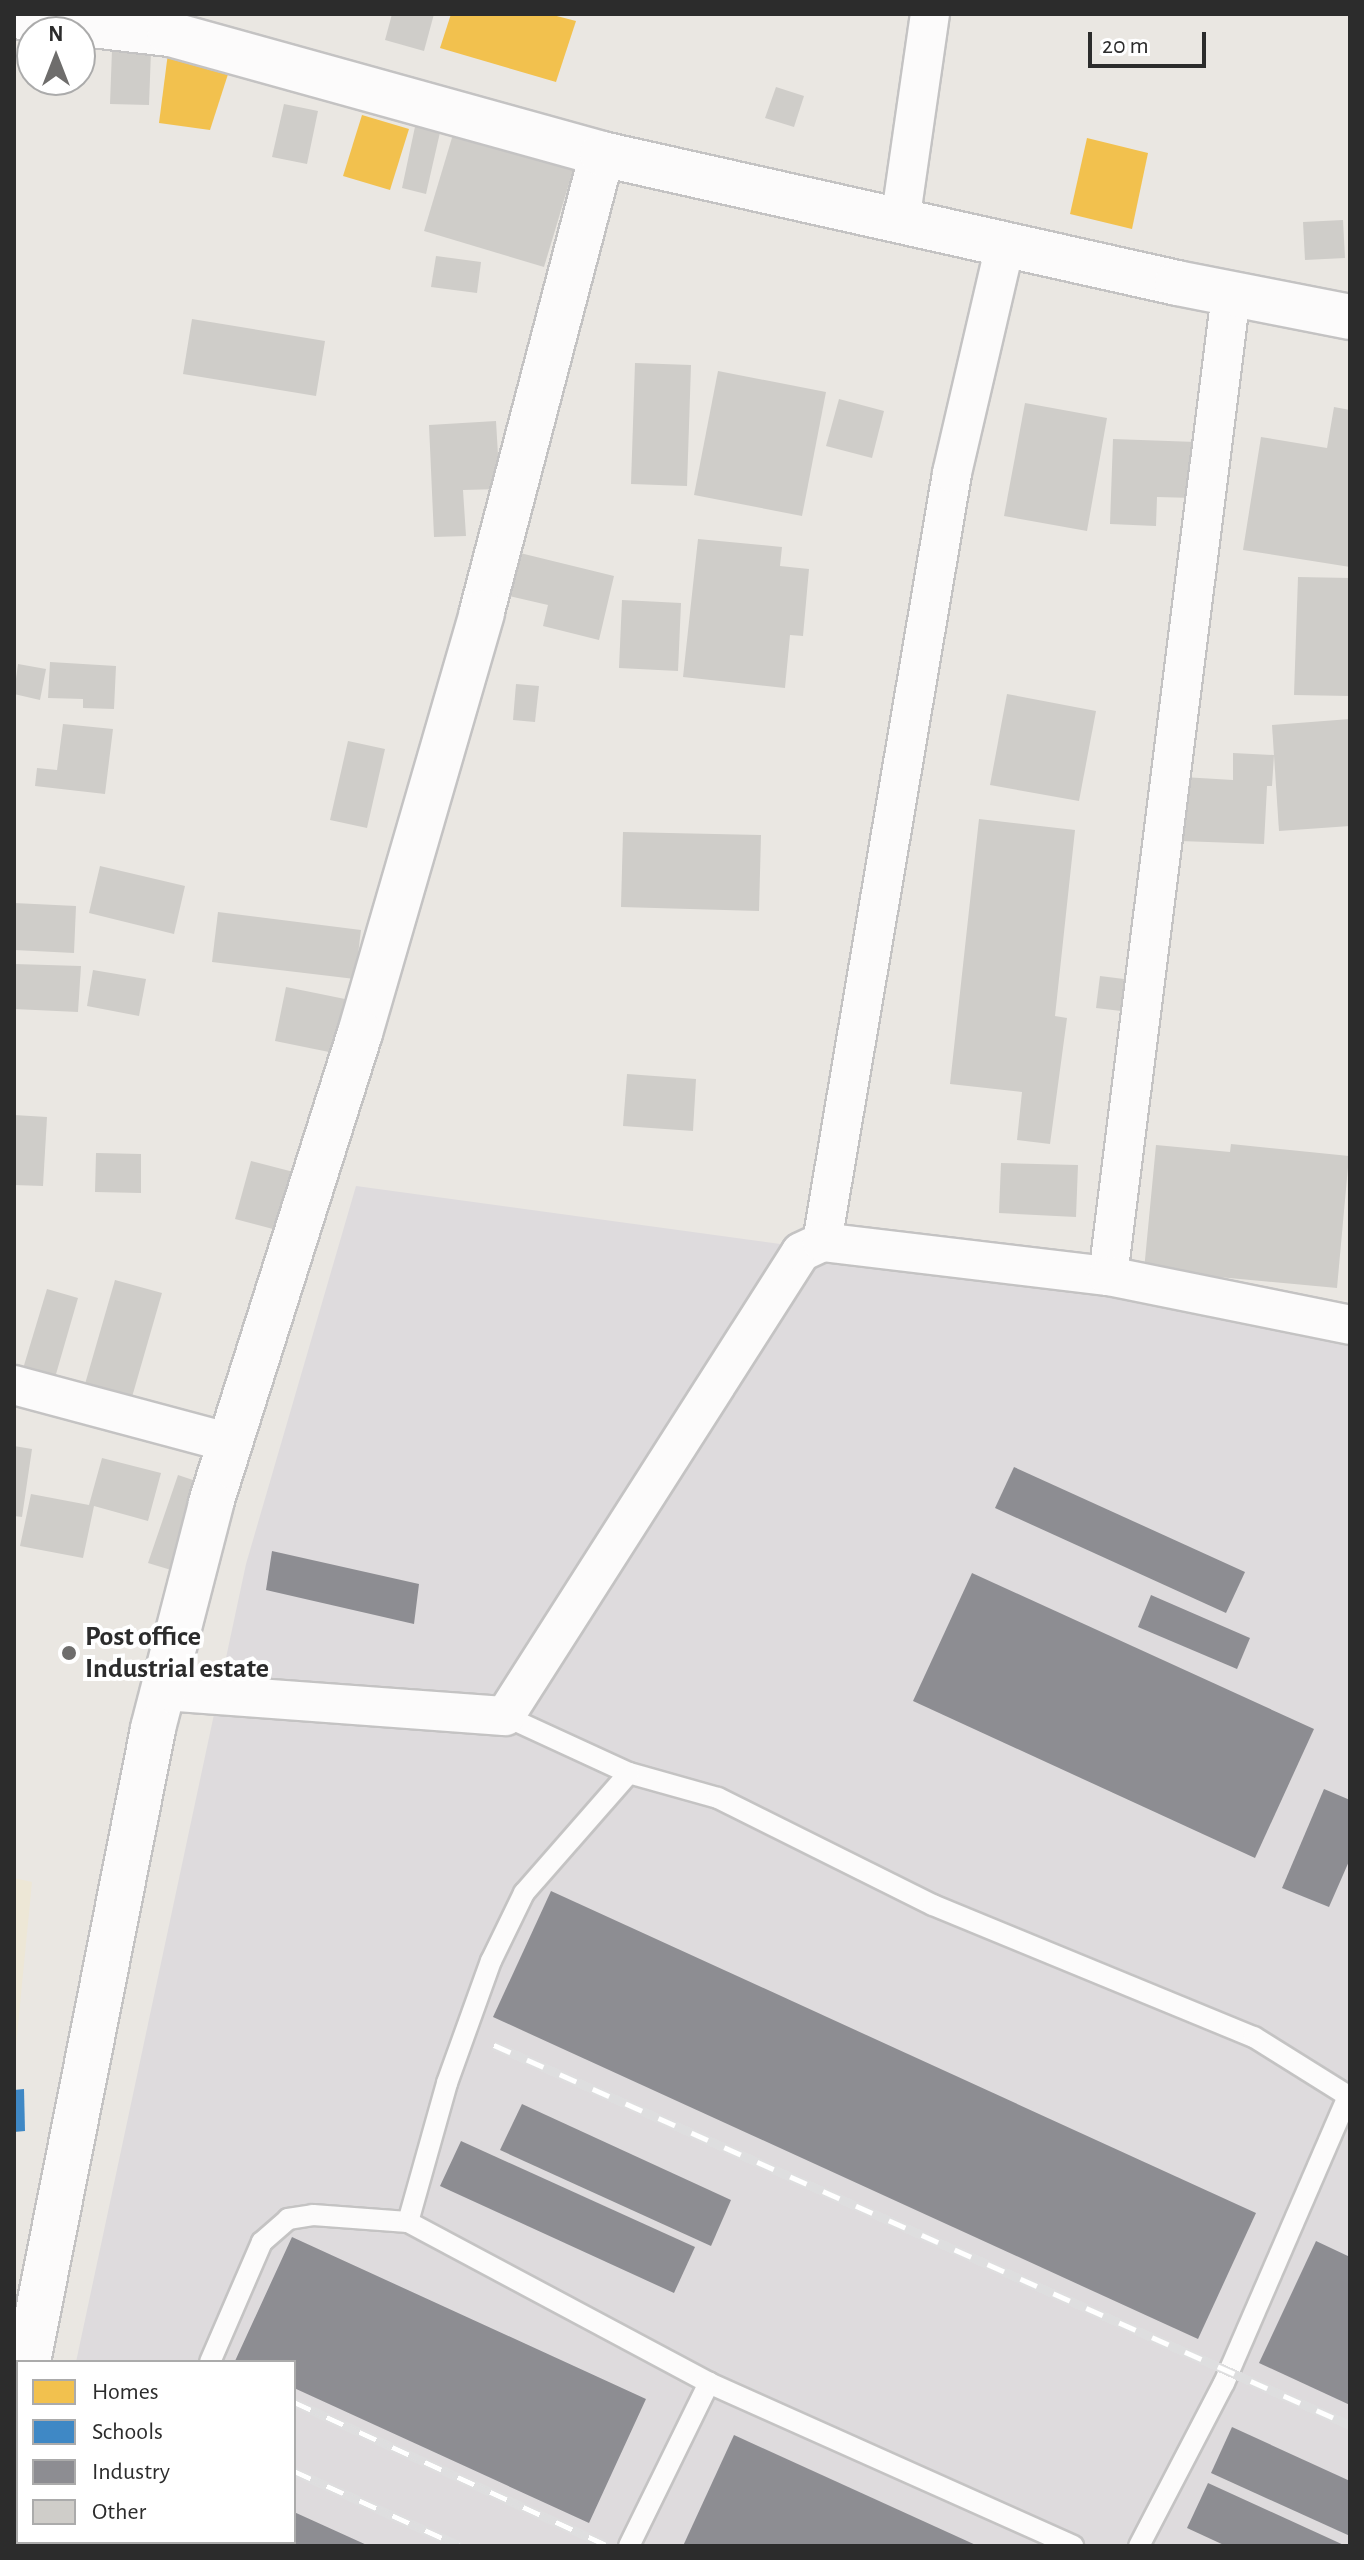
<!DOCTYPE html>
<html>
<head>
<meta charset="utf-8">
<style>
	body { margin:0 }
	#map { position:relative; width:1364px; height:2560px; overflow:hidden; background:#eae7e2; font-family:"Alegreya Sans",sans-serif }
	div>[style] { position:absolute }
	.industrial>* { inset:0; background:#dedbdd }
	.education>* { inset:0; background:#ede7d6 }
	.homes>* { inset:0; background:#f2c14e }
	.schools>* { inset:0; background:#3f88c5 }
	.industry>* { inset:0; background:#8d8d92 }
	.building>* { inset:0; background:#cfcdc9 }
	.roads { filter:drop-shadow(2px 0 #c4c3c3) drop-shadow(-2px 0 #c4c3c3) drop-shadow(0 2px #c4c3c3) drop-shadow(0 -2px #c4c3c3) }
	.service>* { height:20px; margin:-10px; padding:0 10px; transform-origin:10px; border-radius:10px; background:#fcfbfb }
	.minor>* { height:38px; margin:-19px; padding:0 19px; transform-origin:19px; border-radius:19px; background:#fcfbfb }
	.tertiary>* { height:44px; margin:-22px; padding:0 22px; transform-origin:22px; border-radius:22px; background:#fcfbfb }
	.rail>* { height:9px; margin-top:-4.5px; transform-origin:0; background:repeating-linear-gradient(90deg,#fff 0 18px,#dededf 0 36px); box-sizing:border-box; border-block:2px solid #dededf }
	.dots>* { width:22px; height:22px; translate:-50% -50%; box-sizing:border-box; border:4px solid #fff; border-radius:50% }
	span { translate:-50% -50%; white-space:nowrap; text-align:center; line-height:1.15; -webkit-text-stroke:8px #fff; paint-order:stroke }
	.poi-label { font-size:28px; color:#2c2c2c; font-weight:700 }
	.left { translate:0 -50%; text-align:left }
	.frame { position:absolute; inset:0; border:16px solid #2c2c2c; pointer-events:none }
	.legend { position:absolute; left:16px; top:2360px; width:280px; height:184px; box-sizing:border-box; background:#fff; border:2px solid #ababab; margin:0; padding:10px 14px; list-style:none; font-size:24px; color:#2c2c2c }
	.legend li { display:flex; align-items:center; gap:16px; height:40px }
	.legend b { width:40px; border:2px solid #ababab }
	.north { position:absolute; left:16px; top:16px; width:80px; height:80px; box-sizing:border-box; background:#fff; border:2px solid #ababab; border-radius:50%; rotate:0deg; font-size:22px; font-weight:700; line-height:32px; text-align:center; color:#2c2c2c }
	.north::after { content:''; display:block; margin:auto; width:28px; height:36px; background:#6e6d6c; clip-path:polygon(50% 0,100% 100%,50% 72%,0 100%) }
	.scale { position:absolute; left:1088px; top:32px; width:118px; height:36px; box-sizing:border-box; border:4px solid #2c2c2c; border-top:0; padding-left:10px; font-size:24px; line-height:28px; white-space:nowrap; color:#2c2c2c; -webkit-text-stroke:6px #fff; paint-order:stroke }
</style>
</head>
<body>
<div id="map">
	<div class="industrial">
		<i style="clip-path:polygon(356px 1186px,1350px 1322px,1350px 2546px,37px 2546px,37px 2542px,294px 2542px,294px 2362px,76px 2362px,246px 1564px)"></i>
	</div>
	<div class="education">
		<i style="clip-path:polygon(14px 1878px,32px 1882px,14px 2066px)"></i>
	</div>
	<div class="homes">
		<i style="clip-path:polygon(451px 14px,549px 14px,576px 21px,556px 82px,440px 48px)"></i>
		<i style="clip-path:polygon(168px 53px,230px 68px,210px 130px,159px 123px)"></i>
		<i style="clip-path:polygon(362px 115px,409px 129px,390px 190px,343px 176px)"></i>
		<i style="clip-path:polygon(1087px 138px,1148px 153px,1132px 229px,1070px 214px)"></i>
	</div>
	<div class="schools">
		<i style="clip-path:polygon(24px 2089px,25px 2131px,14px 2132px,14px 2090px)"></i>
	</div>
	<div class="industry">
		<i style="clip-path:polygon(1014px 1467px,1245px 1572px,1226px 1613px,995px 1508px)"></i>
		<i style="clip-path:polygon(272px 1551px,419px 1584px,414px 1624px,266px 1590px)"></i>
		<i style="clip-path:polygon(972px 1573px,1314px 1729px,1255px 1858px,913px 1701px)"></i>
		<i style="clip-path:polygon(1151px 1595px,1250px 1638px,1237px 1669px,1138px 1627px)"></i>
		<i style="clip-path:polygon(1324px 1789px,1350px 1800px,1350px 1859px,1329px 1907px,1282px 1888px)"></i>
		<i style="clip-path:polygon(551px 1891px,1256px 2213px,1198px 2339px,493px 2017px)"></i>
		<i style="clip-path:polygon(522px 2104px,731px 2200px,711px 2246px,500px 2150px)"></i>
		<i style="clip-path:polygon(461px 2141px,695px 2247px,674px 2293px,440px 2186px)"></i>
		<i style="clip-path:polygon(292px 2237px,646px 2399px,589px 2523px,294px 2388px,294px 2362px,235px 2361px)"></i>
		<i style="clip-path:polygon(1316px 2241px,1350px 2257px,1350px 2405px,1259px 2363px)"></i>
		<i style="clip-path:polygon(1232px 2427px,1350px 2481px,1350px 2536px,1211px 2473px)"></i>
		<i style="clip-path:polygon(734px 2435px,978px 2546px,683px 2546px)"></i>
		<i style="clip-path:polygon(1208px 2483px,1346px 2546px,1226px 2546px,1187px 2528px)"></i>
		<i style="clip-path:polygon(294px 2512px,369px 2546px,148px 2546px,150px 2542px,294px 2542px)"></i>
	</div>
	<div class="building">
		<i style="clip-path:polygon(392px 14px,434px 14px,424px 51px,385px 40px)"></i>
		<i style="clip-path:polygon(112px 50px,151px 51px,149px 105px,110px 104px)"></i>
		<i style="clip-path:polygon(776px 87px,804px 96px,794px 127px,765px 118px)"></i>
		<i style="clip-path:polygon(284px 104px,318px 111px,307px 164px,272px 157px)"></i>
		<i style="clip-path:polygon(416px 122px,441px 128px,426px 194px,402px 188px)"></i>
		<i style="clip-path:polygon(454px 131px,574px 167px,544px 267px,424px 231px)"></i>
		<i style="clip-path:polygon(1343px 220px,1345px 258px,1305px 260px,1303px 222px)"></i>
		<i style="clip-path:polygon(436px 256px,481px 262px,477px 293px,431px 287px)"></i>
		<i style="clip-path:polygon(192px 319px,325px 341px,316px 396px,183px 374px)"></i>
		<i style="clip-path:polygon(635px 363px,691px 365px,687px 486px,631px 484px)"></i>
		<i style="clip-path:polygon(718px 371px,826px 392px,802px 516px,694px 495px)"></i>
		<i style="clip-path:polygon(839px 399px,884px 411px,872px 458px,826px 446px)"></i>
		<i style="clip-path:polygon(1025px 403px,1107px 418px,1087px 531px,1004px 516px)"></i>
		<i style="clip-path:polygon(1334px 407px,1350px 410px,1350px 567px,1243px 550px,1261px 437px,1327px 448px)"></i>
		<i style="clip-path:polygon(496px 421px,500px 489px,463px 490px,466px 536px,434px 537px,429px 425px)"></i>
		<i style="clip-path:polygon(1113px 439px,1196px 442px,1194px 498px,1157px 497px,1156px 526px,1110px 524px)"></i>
		<i style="clip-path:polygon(698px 539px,782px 547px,780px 566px,809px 569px,803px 636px,790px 635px,785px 688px,683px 677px)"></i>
		<i style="clip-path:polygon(516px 552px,614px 576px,599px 640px,543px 626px,548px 605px,505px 595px)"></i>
		<i style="clip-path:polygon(1298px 577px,1350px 578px,1350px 696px,1294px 695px)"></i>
		<i style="clip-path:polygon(622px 600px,681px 603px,678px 671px,619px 668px)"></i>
		<i style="clip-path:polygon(50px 662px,116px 666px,114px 709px,83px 708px,83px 699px,48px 698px)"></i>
		<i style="clip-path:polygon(18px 664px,46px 669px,40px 700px,14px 694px)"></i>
		<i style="clip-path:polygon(516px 684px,539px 686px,535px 722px,513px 720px)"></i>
		<i style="clip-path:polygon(1007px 694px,1096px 711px,1079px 801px,990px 785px)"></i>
		<i style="clip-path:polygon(1350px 719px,1350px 826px,1279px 831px,1272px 725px)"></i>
		<i style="clip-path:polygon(63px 724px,113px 729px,105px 794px,35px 786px,37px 768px,57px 770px)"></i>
		<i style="clip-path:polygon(348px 741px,385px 749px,367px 828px,330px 820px)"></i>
		<i style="clip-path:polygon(1233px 753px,1274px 755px,1272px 786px,1267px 786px,1264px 844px,1180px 841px,1183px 777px,1233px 780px)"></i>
		<i style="clip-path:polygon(979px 819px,1075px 830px,1055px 1016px,1067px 1018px,1050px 1144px,1017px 1140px,1022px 1092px,950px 1084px)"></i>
		<i style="clip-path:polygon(623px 832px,761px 835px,759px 911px,621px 907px)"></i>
		<i style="clip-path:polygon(100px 866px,185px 886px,174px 934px,89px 913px)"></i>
		<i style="clip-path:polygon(14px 903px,76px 906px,74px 953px,14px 950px)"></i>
		<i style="clip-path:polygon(218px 912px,361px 930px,355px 979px,212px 962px)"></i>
		<i style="clip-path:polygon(14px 964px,81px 966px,78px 1012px,14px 1009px)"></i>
		<i style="clip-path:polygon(93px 970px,146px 979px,139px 1016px,87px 1006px)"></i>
		<i style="clip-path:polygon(1100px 976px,1124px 979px,1121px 1011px,1096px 1008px)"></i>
		<i style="clip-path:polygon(286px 987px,345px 999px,334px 1053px,275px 1041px)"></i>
		<i style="clip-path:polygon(627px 1074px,696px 1079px,693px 1131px,623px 1126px)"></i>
		<i style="clip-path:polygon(14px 1115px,47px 1117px,43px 1186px,14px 1185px)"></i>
		<i style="clip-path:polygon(1231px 1144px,1349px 1156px,1337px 1288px,1144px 1270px,1156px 1145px,1230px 1152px)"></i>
		<i style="clip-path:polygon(96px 1153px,141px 1154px,141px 1193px,95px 1192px)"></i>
		<i style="clip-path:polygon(251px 1161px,309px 1176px,292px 1234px,235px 1219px)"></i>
		<i style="clip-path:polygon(1001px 1163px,1078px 1165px,1076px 1217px,999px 1213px)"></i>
		<i style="clip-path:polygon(115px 1280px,162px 1293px,132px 1397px,85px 1384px)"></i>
		<i style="clip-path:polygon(47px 1289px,78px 1298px,54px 1381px,22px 1372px)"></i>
		<i style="clip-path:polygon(14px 1446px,32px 1449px,22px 1517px,14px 1516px)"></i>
		<i style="clip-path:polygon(102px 1458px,161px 1473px,148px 1521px,94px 1506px,83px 1558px,20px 1546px,31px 1494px,89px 1505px)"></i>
		<i style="clip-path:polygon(178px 1475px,211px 1486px,181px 1573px,148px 1563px)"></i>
	</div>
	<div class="roads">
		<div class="service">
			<i style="left:505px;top:1716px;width:136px;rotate:24.7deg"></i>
			<i style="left:629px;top:1773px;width:92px;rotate:15.7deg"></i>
			<i style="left:718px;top:1798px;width:240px;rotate:26.5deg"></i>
			<i style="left:933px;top:1905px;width:347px;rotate:22.4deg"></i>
			<i style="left:1254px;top:2037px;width:113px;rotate:32deg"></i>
			<i style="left:408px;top:2222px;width:144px;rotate:-74.3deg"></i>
			<i style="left:447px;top:2083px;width:130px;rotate:-70.2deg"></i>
			<i style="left:491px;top:1961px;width:76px;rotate:-64.1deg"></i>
			<i style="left:524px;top:1893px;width:159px;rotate:-48.8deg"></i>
			<i style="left:210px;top:2362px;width:131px;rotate:-66.6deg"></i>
			<i style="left:262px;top:2242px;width:35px;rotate:-41deg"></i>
			<i style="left:288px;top:2219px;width:25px;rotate:-9deg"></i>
			<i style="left:313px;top:2215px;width:95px;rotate:4.2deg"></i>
			<i style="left:408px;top:2222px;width:341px;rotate:28.1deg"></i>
			<i style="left:709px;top:2383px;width:399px;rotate:24.1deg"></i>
			<i style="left:629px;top:2546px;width:182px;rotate:-63.9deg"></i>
			<i style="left:1139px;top:2546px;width:184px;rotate:-62.5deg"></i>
			<i style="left:1224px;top:2383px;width:313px;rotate:-66.6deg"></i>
		</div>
		<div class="minor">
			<i style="left:900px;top:222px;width:210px;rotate:-81.8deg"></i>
			<i style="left:822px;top:1242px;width:780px;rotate:-80.4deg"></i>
			<i style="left:952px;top:473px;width:234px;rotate:-76.9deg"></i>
			<i style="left:1108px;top:1276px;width:990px;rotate:-82.86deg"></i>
			<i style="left:14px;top:1385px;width:224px;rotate:15deg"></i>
			<i style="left:163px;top:1691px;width:343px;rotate:4.2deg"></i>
			<i style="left:505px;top:1716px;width:550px;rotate:-57.46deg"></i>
			<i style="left:801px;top:1252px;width:23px;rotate:-25deg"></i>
			<i style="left:822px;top:1242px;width:288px;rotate:6.8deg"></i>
			<i style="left:1108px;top:1276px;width:247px;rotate:11.4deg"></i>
		</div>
		<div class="tertiary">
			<i style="left:14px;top:16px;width:157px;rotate:6.6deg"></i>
			<i style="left:170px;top:34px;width:448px;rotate:15.5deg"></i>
			<i style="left:602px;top:154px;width:474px;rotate:104.7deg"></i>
			<i style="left:482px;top:613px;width:437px;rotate:106.2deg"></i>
			<i style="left:360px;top:1033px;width:494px;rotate:107.6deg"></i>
			<i style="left:211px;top:1504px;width:232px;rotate:104.5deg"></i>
			<i style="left:153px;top:1729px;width:645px;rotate:101.17deg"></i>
			<i style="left:602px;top:154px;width:589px;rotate:12.64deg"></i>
			<i style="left:1177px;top:283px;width:176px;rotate:11.1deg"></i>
			<i style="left:14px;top:2443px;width:23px;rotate:-80deg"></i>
		</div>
	</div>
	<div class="rail">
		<i style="left:494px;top:2045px;width:937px;rotate:23.94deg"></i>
		<i style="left:294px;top:2402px;width:345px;rotate:24.6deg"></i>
		<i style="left:294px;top:2471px;width:182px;rotate:24.3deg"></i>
	</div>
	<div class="dots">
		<i style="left:69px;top:1653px;background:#6e6d6c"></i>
	</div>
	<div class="poi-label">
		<span class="left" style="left:85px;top:1653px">Post office<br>Industrial estate</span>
	</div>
	<div class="frame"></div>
	<ul class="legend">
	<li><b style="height:22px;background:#f2c14e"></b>Homes</li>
	<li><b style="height:22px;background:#3f88c5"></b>Schools</li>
	<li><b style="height:22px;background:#8d8d92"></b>Industry</li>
	<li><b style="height:22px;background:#cfcdc9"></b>Other</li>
	</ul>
	<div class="north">N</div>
	<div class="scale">20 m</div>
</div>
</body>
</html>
